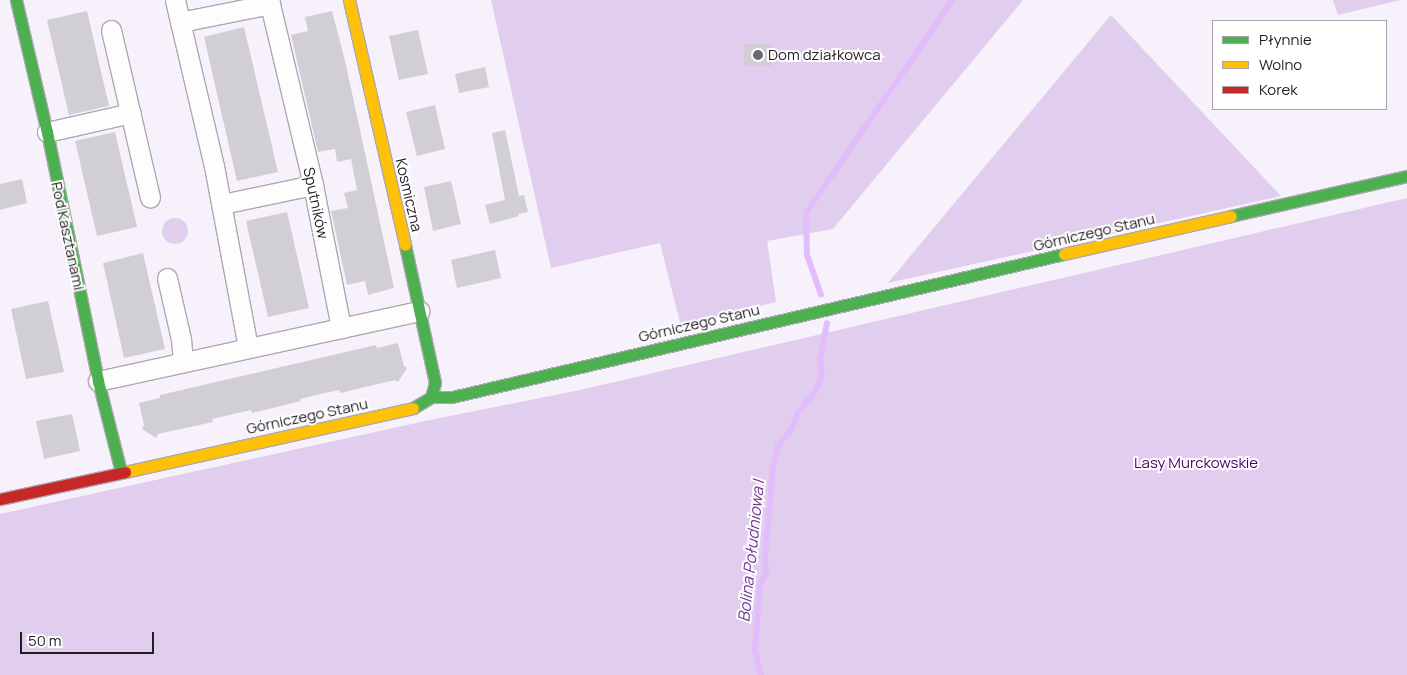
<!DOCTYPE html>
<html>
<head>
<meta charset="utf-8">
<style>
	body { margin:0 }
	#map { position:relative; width:1407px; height:675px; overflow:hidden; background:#f6f1fa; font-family:Manrope,sans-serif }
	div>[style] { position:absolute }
	.green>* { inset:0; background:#e1ceee }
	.round { border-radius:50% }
	.stream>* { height:5.5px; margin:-2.75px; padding:0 2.75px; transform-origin:2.75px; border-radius:2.75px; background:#e2bdfb }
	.building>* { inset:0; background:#d2ced6 }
	.roads { filter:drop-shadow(1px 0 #ada9b0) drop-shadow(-1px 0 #ada9b0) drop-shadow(0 1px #ada9b0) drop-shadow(0 -1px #ada9b0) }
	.street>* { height:19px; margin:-9.5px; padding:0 9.5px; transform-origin:9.5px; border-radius:9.5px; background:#fefdfe }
	.fast>* { height:11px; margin:-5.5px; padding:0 5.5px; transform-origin:5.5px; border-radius:5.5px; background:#4caf50 }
	.slow>* { height:11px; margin:-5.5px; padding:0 5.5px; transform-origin:5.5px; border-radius:5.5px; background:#ffc107 }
	.jam>* { height:11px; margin:-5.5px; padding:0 5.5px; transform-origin:5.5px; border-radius:5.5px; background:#c62828 }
	.dots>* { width:14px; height:14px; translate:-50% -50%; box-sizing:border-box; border:2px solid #fff; border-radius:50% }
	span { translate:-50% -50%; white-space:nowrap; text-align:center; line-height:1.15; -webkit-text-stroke:4px #fff; paint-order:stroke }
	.poi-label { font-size:15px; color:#201c22 }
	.left { translate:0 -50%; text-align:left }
	.street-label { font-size:15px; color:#201c22 }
	.park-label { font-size:15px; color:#4a0169 }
	.water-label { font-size:16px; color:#723494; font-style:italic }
	.legend { position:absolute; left:1212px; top:20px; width:175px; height:90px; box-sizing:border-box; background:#fff; border:1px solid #a6a4a7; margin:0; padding:6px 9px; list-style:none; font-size:15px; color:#201c22 }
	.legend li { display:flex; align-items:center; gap:10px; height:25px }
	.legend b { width:25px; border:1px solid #a6a4a7 }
	.scale { position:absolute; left:20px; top:632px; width:134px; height:22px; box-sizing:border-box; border:2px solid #201c22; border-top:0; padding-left:6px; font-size:15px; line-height:18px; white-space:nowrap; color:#201c22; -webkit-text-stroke:4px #fff; paint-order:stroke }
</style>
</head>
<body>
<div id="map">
	<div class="green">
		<i style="clip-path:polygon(491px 0,1023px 0,833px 229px,767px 241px,776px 302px,681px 326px,660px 243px,551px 268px)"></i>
		<i style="clip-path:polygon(1333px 0,1400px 0,1338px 15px)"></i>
		<i style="clip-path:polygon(1111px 15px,1281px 196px,888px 283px)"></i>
		<i style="clip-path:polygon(1407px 198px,1407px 675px,0 675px,0 514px,430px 420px,580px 390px)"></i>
		<i class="round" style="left:162px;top:218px;width:26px;height:26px"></i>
	</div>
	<div class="stream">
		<i style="left:821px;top:295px;width:42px;rotate:-109.3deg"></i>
		<i style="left:807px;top:255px;width:42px;rotate:-91.4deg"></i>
		<i style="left:806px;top:213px;width:259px;rotate:-55.4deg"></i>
		<i style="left:761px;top:675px;width:25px;rotate:-104deg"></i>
		<i style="left:755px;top:651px;width:66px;rotate:-85.7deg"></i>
		<i style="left:760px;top:585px;width:14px;rotate:-65deg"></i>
		<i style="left:766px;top:572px;width:15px;rotate:-94deg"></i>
		<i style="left:765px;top:557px;width:90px;rotate:-84.9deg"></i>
		<i style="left:773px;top:467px;width:22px;rotate:-77deg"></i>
		<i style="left:778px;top:446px;width:23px;rotate:-52deg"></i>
		<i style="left:792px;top:428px;width:15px;rotate:-70deg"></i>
		<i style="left:797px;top:414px;width:28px;rotate:-51deg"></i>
		<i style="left:815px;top:392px;width:17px;rotate:-66deg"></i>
		<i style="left:822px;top:376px;width:17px;rotate:-97deg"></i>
		<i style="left:820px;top:359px;width:36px;rotate:-79deg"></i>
	</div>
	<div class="building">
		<i style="clip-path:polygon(87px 11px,109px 106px,69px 115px,47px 20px)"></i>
		<i style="clip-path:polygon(332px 11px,346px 65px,394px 288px,368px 295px,365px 281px,347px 285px,331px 211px,348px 208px,344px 193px,357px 190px,351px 159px,337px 162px,335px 149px,318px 152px,291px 35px,308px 31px,305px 17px)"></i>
		<i style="clip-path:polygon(244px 27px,278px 172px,237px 181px,204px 37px)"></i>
		<i style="clip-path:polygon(418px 30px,428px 74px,399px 80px,389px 36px)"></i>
		<i style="clip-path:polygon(744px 44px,772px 44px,772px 66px,744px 66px)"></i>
		<i style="clip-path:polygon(485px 67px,489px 87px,459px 93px,455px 74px)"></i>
		<i style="clip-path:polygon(435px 105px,445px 149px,417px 156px,406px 112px)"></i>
		<i style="clip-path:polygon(505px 130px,519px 196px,524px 195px,528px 212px,518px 214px,519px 216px,490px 224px,485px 205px,505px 200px,492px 133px)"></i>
		<i style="clip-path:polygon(115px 132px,137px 227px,97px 236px,75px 141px)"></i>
		<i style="clip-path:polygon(22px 179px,27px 203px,0 210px,0 184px)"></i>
		<i style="clip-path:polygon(451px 181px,461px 224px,433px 231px,424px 187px)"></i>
		<i style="clip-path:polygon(287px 212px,309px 308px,268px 317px,246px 221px)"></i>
		<i style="clip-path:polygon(495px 250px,501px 278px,457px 288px,451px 260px)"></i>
		<i style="clip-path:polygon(143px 253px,165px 349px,124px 358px,103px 263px)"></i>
		<i style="clip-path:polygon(48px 301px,64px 372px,26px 379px,11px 309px)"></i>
		<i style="clip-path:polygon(398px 343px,404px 366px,407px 368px,398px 382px,395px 380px,340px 393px,339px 390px,316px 395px,300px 399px,301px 401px,252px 413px,251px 410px,212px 419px,213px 422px,158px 434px,156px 438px,142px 429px,144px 425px,139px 403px,160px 398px,160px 395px,376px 345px,377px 348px)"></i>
		<i style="clip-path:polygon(72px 414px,80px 451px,44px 459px,36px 421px)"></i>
	</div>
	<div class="roads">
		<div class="street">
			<i style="left:175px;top:0;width:171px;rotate:76.8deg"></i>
			<i style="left:214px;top:166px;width:185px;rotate:79.4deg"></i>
			<i style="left:269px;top:0;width:190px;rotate:76.6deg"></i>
			<i style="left:313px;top:185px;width:146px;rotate:78.9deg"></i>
			<i style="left:180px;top:22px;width:92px;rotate:-11.3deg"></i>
			<i style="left:111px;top:30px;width:172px;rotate:76.9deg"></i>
			<i style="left:47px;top:132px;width:86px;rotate:-12.7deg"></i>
			<i style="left:222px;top:204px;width:93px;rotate:-11.8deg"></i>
			<i style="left:167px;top:278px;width:63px;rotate:77.1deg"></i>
			<i style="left:181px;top:339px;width:23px;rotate:85deg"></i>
			<i style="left:98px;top:381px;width:329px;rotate:-12.3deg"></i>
		</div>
		<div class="fast">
			<i style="left:16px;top:0;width:136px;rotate:76.8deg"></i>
			<i style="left:47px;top:132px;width:254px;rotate:78.4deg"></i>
			<i style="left:98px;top:381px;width:94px;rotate:75.8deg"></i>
			<i style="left:1231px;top:216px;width:180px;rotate:-12.8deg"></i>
			<i style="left:405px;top:245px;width:141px;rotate:77.7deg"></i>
			<i style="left:435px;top:383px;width:15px;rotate:106deg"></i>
			<i style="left:413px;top:408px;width:21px;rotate:-31deg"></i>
			<i style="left:431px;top:397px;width:21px"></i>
			<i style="left:452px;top:397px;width:628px;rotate:-13.15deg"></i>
		</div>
		<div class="slow">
			<i style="left:349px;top:0;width:251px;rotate:77.1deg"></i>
			<i style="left:1064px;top:254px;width:171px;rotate:-12.8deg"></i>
			<i style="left:125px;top:472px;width:295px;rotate:-12.5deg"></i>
		</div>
		<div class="jam">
			<i style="left:0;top:499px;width:128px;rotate:-12.2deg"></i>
		</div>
	</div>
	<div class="dots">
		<i style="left:758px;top:55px;background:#6b676e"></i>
	</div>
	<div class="poi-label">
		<span class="left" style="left:768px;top:55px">Dom działkowca</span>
	</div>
	<div class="street-label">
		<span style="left:409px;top:195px;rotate:77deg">Kosmiczna</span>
		<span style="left:316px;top:203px;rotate:78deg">Sputników</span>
		<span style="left:1094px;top:232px;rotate:-13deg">Górniczego Stanu</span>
		<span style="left:68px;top:236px;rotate:78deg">Pod Kasztanami</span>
		<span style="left:699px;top:323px;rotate:-13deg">Górniczego Stanu</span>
		<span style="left:307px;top:416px;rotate:-12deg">Górniczego Stanu</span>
	</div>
	<div class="park-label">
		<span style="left:1196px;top:463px">Lasy Murckowskie</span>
	</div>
	<div class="water-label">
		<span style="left:751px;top:551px;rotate:-84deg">Bolina Południowa I</span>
	</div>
	<ul class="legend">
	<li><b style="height:6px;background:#4caf50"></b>Płynnie</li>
	<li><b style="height:6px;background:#ffc107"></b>Wolno</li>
	<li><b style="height:6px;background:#c62828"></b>Korek</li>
	</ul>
	<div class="scale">50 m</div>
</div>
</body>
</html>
